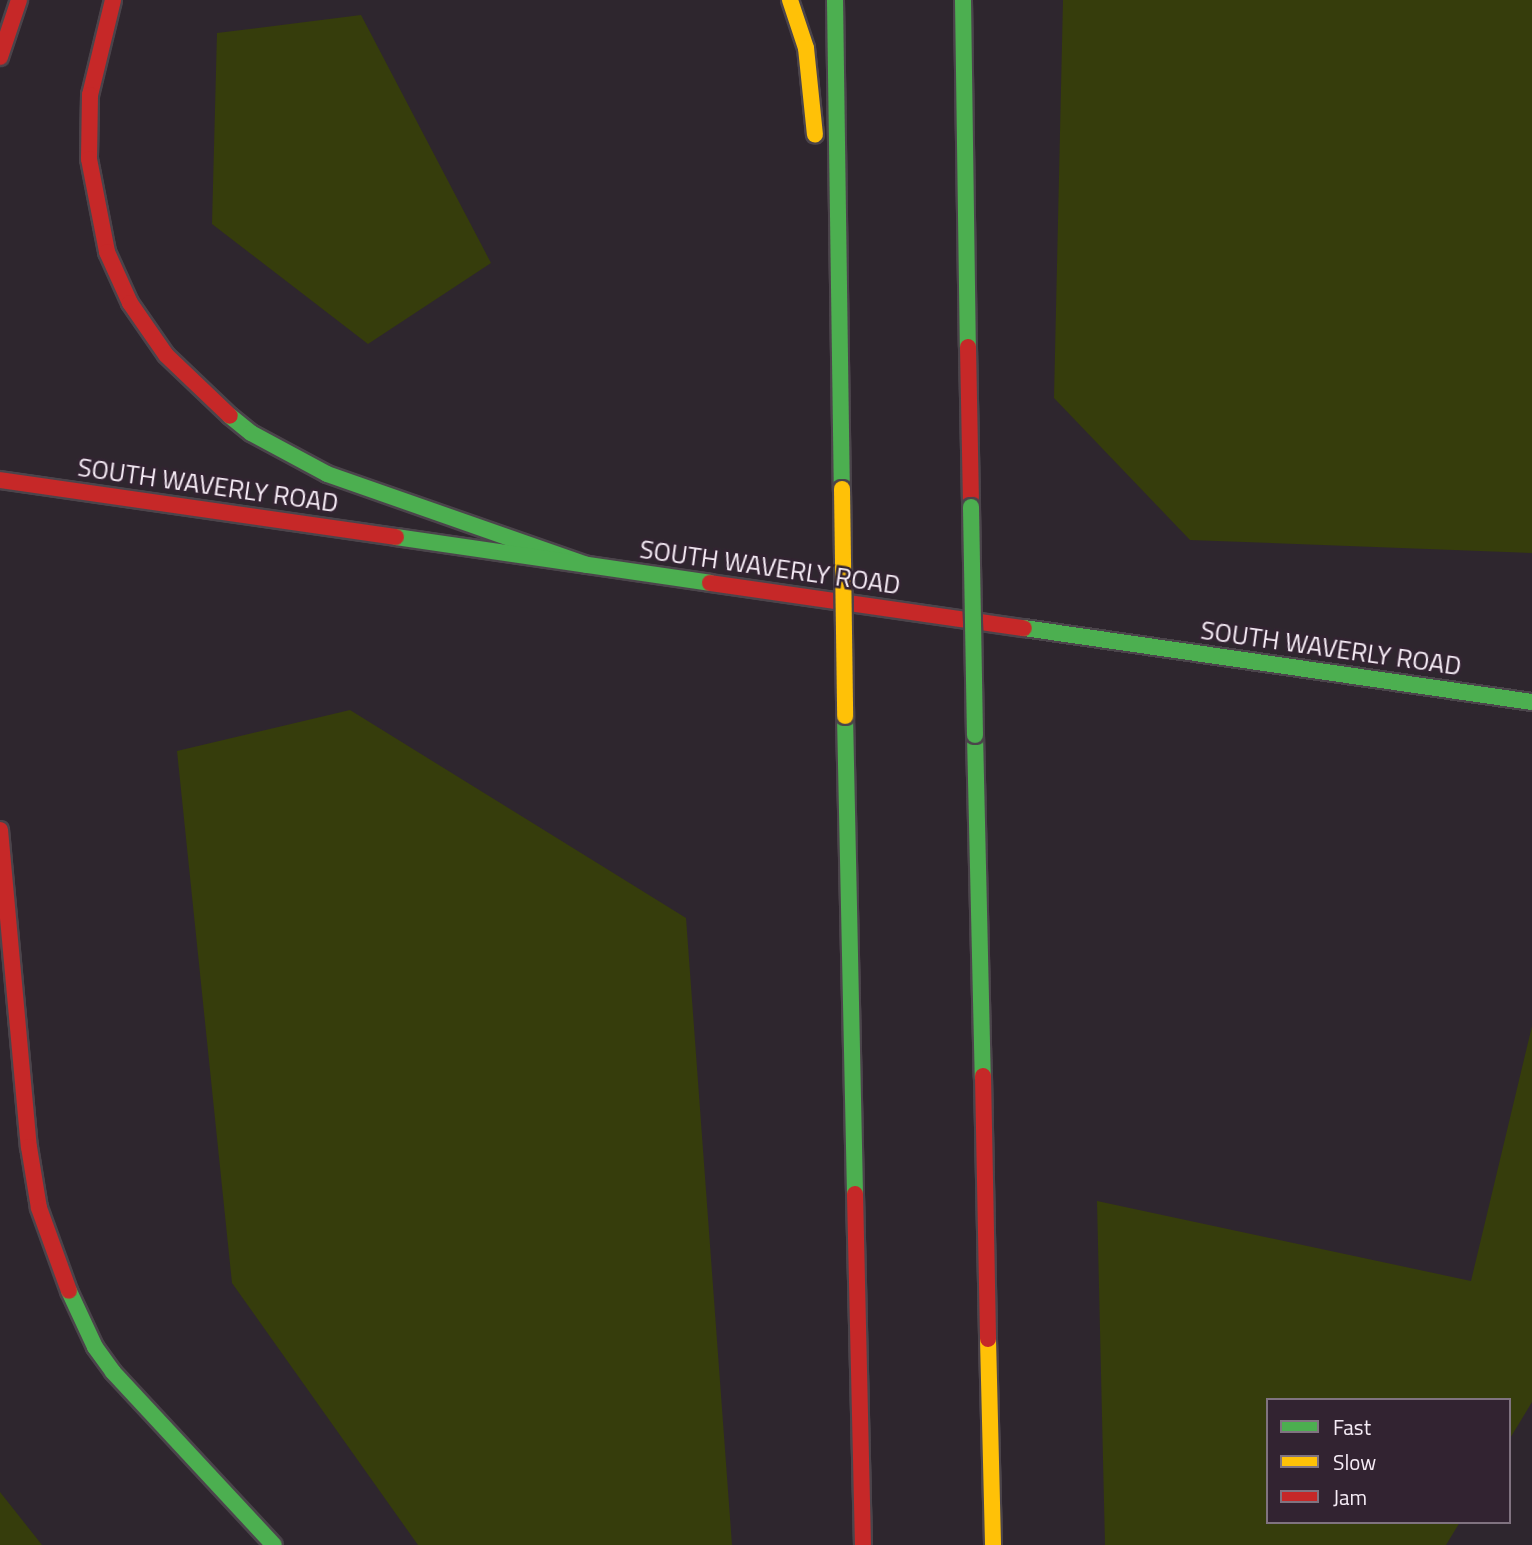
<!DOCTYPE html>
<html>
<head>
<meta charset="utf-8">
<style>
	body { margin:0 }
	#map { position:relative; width:1532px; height:1545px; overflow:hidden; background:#2e262e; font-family:"Titillium Web",sans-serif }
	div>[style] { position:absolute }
	.green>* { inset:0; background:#363d0c }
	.roads { filter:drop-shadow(2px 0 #4b444b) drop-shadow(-2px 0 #4b444b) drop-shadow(0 2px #4b444b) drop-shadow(0 -2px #4b444b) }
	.fast>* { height:16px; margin:-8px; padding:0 8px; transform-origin:8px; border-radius:8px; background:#4caf50 }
	.slow>* { height:16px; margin:-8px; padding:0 8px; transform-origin:8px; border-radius:8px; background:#ffc107 }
	.jam>* { height:16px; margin:-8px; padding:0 8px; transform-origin:8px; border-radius:8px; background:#c62828 }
	.bridges { filter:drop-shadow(2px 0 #4b444b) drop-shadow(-2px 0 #4b444b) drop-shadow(0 2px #4b444b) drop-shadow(0 -2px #4b444b) }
	.fast-bridge>* { height:16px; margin:-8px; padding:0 8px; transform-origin:8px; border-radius:8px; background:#4caf50 }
	.slow-bridge>* { height:16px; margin:-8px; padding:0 8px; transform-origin:8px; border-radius:8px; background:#ffc107 }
	span { translate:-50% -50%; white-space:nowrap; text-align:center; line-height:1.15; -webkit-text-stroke:5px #322331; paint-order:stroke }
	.street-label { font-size:26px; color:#f6ecf6 }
	.legend { position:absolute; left:1266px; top:1398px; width:245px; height:126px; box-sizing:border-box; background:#322331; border:2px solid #807380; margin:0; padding:9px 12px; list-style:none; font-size:21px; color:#f6ecf6 }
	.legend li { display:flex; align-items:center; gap:14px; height:35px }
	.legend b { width:35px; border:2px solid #807380 }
</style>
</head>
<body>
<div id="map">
	<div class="green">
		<i style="clip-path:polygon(1063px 0,1532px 0,1532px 553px,1190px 540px,1054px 398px)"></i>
		<i style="clip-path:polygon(361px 15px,491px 263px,368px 344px,212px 224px,217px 33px)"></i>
		<i style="clip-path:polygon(350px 710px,686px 918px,732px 1545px,418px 1545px,232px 1283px,177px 751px)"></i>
		<i style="clip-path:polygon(1532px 1026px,1532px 1402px,1509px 1440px,1509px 1400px,1268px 1400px,1268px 1522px,1460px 1522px,1446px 1545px,1105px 1545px,1097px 1201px,1471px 1281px)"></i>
		<i style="clip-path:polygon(0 1492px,42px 1545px,0 1545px)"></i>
	</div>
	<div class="roads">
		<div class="fast">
			<i style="left:835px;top:0;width:489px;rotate:89.2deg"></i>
			<i style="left:963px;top:0;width:347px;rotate:89.2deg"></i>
			<i style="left:230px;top:416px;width:27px;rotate:39deg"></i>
			<i style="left:251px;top:433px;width:86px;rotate:28.3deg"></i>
			<i style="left:327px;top:474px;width:275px;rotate:19.3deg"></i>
			<i style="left:396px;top:537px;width:317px;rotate:8.3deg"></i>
			<i style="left:1024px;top:628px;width:513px;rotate:8.29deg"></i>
			<i style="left:845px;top:716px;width:478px;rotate:88.8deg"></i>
			<i style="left:975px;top:735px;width:341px;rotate:88.7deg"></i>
			<i style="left:69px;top:1291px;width:62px;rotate:65.1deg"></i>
			<i style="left:95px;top:1347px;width:31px;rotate:54deg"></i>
			<i style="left:113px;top:1372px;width:236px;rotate:47.1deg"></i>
		</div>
		<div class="slow">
			<i style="left:790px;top:0;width:51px;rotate:71.6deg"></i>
			<i style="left:806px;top:48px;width:87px;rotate:84.1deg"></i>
			<i style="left:988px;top:1339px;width:206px;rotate:88.6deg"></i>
		</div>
		<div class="jam">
			<i style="left:113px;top:0;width:98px;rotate:103.6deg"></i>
			<i style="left:90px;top:95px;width:64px;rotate:90.9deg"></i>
			<i style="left:89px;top:159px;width:95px;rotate:79deg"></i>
			<i style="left:107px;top:252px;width:56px;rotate:65.7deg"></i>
			<i style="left:130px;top:303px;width:63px;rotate:55.3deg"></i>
			<i style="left:166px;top:355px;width:88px;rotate:43.6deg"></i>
			<i style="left:0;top:57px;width:60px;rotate:-71.6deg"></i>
			<i style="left:968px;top:347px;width:160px;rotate:88.9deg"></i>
			<i style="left:0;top:480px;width:400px;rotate:8.2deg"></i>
			<i style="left:710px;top:583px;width:317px;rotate:8.2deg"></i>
			<i style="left:0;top:830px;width:318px;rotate:84.8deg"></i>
			<i style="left:29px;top:1147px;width:62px;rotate:80.7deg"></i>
			<i style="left:39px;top:1208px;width:88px;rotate:70.1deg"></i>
			<i style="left:983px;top:1076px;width:263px;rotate:88.9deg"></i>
			<i style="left:855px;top:1194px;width:351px;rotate:88.7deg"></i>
		</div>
	</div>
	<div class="bridges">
		<div class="fast-bridge">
			<i style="left:971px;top:507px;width:228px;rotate:89deg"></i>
		</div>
		<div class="slow-bridge">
			<i style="left:842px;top:489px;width:227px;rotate:89.2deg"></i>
		</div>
	</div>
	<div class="street-label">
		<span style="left:208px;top:485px;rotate:8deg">SOUTH WAVERLY ROAD</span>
		<span style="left:770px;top:567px;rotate:8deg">SOUTH WAVERLY ROAD</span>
		<span style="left:1331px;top:648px;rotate:8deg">SOUTH WAVERLY ROAD</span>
	</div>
	<ul class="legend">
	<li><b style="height:9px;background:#4caf50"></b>Fast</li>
	<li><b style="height:9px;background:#ffc107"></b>Slow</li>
	<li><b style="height:9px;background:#c62828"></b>Jam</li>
	</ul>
</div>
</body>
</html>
